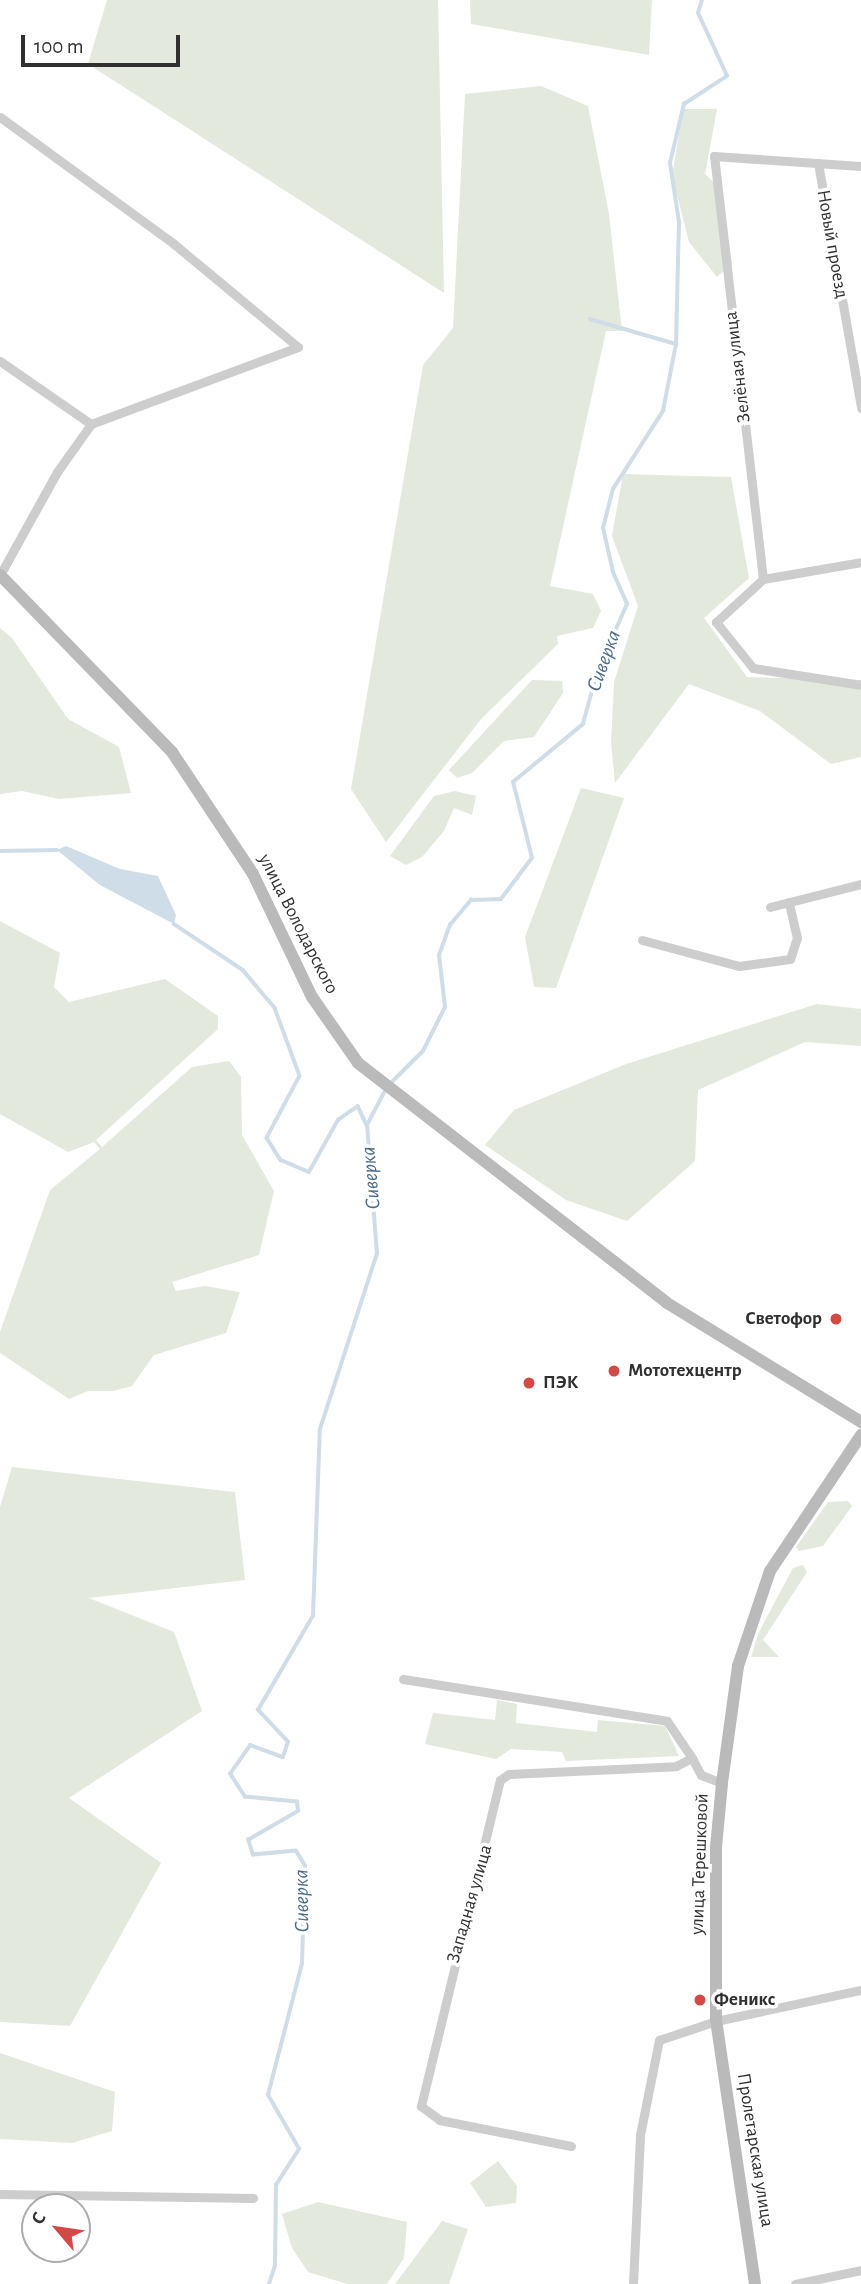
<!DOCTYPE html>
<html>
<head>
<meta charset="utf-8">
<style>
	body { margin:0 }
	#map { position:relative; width:861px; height:2284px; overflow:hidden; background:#fff; font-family:"Alegreya Sans",sans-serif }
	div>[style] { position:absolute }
	.green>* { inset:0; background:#e3e9dd }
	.water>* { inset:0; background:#cfdde9 }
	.stream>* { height:3.5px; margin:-1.75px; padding:0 1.75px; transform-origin:1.75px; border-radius:1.75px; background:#cfdde9 }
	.minor>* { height:9px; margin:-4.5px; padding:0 4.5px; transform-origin:4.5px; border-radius:4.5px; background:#cdcdcd }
	.secondary>* { height:12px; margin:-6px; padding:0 6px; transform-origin:6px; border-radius:6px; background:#bababa }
	.dots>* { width:19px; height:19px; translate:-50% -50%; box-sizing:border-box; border:4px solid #fff; border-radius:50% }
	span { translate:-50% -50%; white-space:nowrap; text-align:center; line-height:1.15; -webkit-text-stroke:7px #fff; paint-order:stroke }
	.street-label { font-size:19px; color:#303030 }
	.poi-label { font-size:19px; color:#303030; font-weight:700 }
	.right { translate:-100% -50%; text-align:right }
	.left { translate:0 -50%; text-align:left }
	.water-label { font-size:21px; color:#476b8a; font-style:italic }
	.north { position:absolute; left:21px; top:2193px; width:70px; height:70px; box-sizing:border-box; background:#fff; border:2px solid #acacac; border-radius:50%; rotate:299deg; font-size:19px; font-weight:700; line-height:28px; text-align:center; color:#303030 }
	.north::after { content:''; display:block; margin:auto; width:24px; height:32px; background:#d24948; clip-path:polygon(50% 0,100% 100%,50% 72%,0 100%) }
	.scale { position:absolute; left:21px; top:35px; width:159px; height:32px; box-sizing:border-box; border:4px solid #303030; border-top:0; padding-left:9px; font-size:21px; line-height:24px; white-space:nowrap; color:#303030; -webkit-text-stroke:5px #fff; paint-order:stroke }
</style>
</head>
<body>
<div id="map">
	<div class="green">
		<i style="clip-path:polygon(107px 0,438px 0,444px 293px,88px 64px)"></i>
		<i style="clip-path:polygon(470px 0,652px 0,649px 55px,471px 24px)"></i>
		<i style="clip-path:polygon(541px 86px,588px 106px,609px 214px,622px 331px,606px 331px,550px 586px,593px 594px,601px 611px,593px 628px,557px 636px,558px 644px,481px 719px,386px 842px,351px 789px,423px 365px,453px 328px,465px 94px)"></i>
		<i style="clip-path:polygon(683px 109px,717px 109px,705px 174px,721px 189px,732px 263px,717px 277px,689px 242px,672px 176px)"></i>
		<i style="clip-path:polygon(623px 474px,731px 477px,749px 578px,704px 618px,747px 677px,861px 680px,861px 757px,831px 764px,760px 711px,689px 684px,615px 783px,611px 742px,614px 682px,638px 606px,612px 536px)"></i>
		<i style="clip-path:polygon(0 628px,12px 638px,68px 719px,119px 747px,131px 793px,59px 799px,22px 791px,0 794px)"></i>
		<i style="clip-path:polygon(532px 680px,562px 681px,563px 693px,534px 737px,504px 741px,472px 773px,457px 778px,449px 770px)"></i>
		<i style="clip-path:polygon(581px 788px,624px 798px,556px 988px,534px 987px,525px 937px)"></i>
		<i style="clip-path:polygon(455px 791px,476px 796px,472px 815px,454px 808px,444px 831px,422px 857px,406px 865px,390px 856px,434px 796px)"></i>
		<i style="clip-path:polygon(0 921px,60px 953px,54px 987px,69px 1002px,165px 979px,218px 1016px,218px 1029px,96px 1140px,102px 1147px,192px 1067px,229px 1061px,241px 1077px,242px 1135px,274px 1191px,259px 1255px,172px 1282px,176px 1291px,205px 1286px,240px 1292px,226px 1333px,154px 1355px,132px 1386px,113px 1391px,88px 1391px,69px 1399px,0 1353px,0 1332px,50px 1190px,100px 1149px,94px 1142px,68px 1152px,0 1114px)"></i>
		<i style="clip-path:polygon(817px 1004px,861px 1009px,861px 1046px,805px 1042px,698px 1090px,695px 1161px,627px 1221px,566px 1200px,485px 1145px,514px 1110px,626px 1064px)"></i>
		<i style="clip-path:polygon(12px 1467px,235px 1492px,245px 1580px,89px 1598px,174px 1632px,202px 1711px,69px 1798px,161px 1863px,70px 2026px,0 2022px,0 1507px)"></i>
		<i style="clip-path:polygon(848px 1501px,852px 1506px,823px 1546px,799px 1551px,796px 1547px,828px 1502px)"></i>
		<i style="clip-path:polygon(803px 1565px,807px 1572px,763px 1640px,779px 1657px,751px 1657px,759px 1632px,793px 1568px)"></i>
		<i style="clip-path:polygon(497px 1700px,517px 1704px,516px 1723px,597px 1732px,598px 1720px,665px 1726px,679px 1756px,566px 1761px,562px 1752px,511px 1749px,496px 1759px,425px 1744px,433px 1713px,495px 1720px)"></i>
		<i style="clip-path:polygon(0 2053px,115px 2092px,112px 2131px,72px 2143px,0 2139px)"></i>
		<i style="clip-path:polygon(498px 2161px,517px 2186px,516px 2203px,486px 2207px,470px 2183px)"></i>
		<i style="clip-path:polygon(318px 2202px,407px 2222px,404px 2258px,387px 2284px,347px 2284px,308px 2272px,292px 2248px,282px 2214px)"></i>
		<i style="clip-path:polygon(442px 2221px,468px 2229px,449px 2284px,395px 2284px)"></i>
	</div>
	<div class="water">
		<i style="clip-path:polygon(66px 846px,120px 869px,158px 876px,176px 915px,174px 924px,100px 885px,57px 850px)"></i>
	</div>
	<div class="stream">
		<i style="left:590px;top:319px;width:90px;rotate:16.2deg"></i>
		<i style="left:0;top:851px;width:57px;rotate:-1deg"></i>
		<i style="left:174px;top:924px;width:83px;rotate:33.7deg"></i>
		<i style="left:243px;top:970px;width:50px;rotate:49.9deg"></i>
		<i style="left:275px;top:1008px;width:72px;rotate:69.8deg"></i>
		<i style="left:300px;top:1076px;width:70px;rotate:118deg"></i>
		<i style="left:267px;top:1138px;width:26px;rotate:58deg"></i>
		<i style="left:281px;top:1160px;width:30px;rotate:23deg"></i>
		<i style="left:309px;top:1172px;width:60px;rotate:-60.9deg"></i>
		<i style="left:338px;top:1120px;width:24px;rotate:-35deg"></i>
		<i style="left:358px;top:1106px;width:21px;rotate:65deg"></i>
		<i style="left:391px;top:1083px;width:45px;rotate:-45deg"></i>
		<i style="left:423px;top:1051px;width:49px;rotate:-63.4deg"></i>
		<i style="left:445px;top:1007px;width:52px;rotate:-96.6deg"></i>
		<i style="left:439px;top:955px;width:32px;rotate:-70deg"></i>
		<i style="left:450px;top:925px;width:33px;rotate:-50deg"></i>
		<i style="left:471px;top:900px;width:30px;rotate:-2deg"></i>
		<i style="left:501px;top:899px;width:51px;rotate:-52.9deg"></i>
		<i style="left:532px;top:858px;width:78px;rotate:-104deg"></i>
		<i style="left:513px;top:782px;width:91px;rotate:-39.6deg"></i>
		<i style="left:583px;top:724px;width:54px;rotate:-74.9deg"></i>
		<i style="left:597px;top:672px;width:74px;rotate:-66.2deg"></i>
		<i style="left:627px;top:604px;width:35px;rotate:-114deg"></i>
		<i style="left:613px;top:572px;width:45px;rotate:-102.8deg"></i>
		<i style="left:603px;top:528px;width:40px;rotate:-75.6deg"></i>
		<i style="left:613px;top:489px;width:93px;rotate:-57.3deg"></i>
		<i style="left:663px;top:411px;width:68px;rotate:-79deg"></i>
		<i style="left:676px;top:344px;width:122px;rotate:-88.6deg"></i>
		<i style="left:679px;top:222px;width:60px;rotate:-98.7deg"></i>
		<i style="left:670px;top:163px;width:61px;rotate:-76.7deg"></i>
		<i style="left:684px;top:104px;width:51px;rotate:-33.1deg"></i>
		<i style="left:727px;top:76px;width:69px;rotate:-114.7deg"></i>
		<i style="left:698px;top:13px;width:14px;rotate:-73deg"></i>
		<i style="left:269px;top:2284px;width:19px;rotate:-72deg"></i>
		<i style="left:275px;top:2266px;width:81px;rotate:-89.3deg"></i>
		<i style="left:276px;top:2185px;width:43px;rotate:-57.4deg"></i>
		<i style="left:299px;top:2149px;width:62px;rotate:-119.9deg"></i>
		<i style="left:268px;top:2095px;width:135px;rotate:-75.5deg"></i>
		<i style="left:302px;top:1964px;width:98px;rotate:-88.2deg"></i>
		<i style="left:305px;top:1866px;width:17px;rotate:-121deg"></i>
		<i style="left:296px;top:1851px;width:43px;rotate:174.7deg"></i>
		<i style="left:253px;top:1855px;width:16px;rotate:-108deg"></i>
		<i style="left:248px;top:1840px;width:58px;rotate:-30.1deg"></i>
		<i style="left:298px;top:1811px;width:9px;rotate:-96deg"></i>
		<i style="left:297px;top:1802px;width:52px;rotate:-174.5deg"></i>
		<i style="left:245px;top:1797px;width:27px;rotate:-123deg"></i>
		<i style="left:230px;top:1774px;width:35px;rotate:-55deg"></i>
		<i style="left:250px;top:1745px;width:35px;rotate:20deg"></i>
		<i style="left:283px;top:1757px;width:16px;rotate:-72deg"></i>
		<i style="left:288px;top:1742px;width:44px;rotate:-133.2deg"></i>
		<i style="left:258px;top:1710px;width:109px;rotate:-59.7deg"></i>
		<i style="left:313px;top:1616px;width:187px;rotate:-87.9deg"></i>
		<i style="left:320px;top:1429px;width:184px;rotate:-72deg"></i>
		<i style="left:377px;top:1254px;width:129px;rotate:-94.4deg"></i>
		<i style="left:367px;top:1125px;width:41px;rotate:-62.2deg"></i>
	</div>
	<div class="minor">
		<i style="left:0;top:117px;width:215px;rotate:36.1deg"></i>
		<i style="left:174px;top:244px;width:161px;rotate:39.7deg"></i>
		<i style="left:298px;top:347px;width:221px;rotate:159.6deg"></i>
		<i style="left:91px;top:424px;width:59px;rotate:125.3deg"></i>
		<i style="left:57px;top:472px;width:118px;rotate:119deg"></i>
		<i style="left:818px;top:163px;width:249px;rotate:80deg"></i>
		<i style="left:0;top:361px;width:111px;rotate:34.7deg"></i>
		<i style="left:763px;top:579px;width:426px;rotate:-96.6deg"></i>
		<i style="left:714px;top:156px;width:147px;rotate:3.9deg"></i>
		<i style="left:763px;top:579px;width:64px;rotate:137.5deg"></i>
		<i style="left:716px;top:622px;width:59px;rotate:51.2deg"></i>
		<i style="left:753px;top:668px;width:109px;rotate:8.9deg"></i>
		<i style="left:763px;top:579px;width:99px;rotate:-9.8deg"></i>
		<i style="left:770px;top:907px;width:94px;rotate:-14.2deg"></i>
		<i style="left:642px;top:940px;width:100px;rotate:15deg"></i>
		<i style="left:739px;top:966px;width:51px;rotate:-7.8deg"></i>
		<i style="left:790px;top:959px;width:22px;rotate:-72deg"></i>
		<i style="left:797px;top:938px;width:37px;rotate:-103deg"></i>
		<i style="left:403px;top:1679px;width:267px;rotate:9deg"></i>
		<i style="left:667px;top:1721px;width:45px;rotate:56deg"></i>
		<i style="left:571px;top:2146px;width:134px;rotate:-168.8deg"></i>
		<i style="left:440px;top:2120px;width:24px;rotate:-144deg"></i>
		<i style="left:421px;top:2106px;width:335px;rotate:-76.4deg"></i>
		<i style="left:500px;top:1780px;width:11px;rotate:-34deg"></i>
		<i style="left:509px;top:1774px;width:167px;rotate:-2.7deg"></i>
		<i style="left:676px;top:1766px;width:18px;rotate:-27deg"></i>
		<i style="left:692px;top:1758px;width:19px;rotate:62deg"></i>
		<i style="left:701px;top:1775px;width:22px;rotate:21deg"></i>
		<i style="left:0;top:2194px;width:253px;rotate:0.9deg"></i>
		<i style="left:633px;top:2284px;width:149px;rotate:-87.3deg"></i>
		<i style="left:640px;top:2135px;width:97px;rotate:-78.7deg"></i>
		<i style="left:659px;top:2040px;width:60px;rotate:-18.4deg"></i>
		<i style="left:716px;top:2021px;width:148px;rotate:-12.1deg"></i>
		<i style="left:795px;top:2284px;width:67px;rotate:-12deg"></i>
	</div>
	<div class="secondary">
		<i style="left:0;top:575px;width:247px;rotate:45.8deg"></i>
		<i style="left:172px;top:752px;width:146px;rotate:56.4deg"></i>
		<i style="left:253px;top:874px;width:136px;rotate:64.4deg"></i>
		<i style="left:312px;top:997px;width:80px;rotate:55.1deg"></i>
		<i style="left:358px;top:1063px;width:391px;rotate:37.8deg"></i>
		<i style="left:667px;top:1303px;width:228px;rotate:31.5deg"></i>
		<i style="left:755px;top:2284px;width:266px;rotate:-98.4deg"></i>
		<i style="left:716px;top:2021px;width:174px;rotate:-90deg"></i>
		<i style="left:716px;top:1847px;width:64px;rotate:-84.6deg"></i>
		<i style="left:722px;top:1783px;width:118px;rotate:-82.2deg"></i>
		<i style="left:738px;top:1666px;width:100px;rotate:-71.4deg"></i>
		<i style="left:770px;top:1571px;width:164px;rotate:-56.2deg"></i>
	</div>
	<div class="dots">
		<i style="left:836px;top:1319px;background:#d24948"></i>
		<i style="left:614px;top:1371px;background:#d24948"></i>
		<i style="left:529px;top:1383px;background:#d24948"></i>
		<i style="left:700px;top:2000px;background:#d24948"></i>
	</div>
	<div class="street-label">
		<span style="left:832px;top:244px;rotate:80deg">Новый проезд</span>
		<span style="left:738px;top:367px;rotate:-97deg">Зелёная улица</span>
		<span style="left:298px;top:924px;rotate:63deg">улица Володарского</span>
		<span style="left:700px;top:1864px;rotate:-88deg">улица Терешковой</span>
		<span style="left:470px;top:1904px;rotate:-74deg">Западная улица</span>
		<span style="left:755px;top:2150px;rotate:81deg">Пролетарская улица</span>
	</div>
	<div class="poi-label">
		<span class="right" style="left:822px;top:1319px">Светофор</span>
		<span class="left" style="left:628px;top:1371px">Мототехцентр</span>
		<span class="left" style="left:543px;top:1383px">ПЭК</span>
		<span class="left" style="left:714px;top:2000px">Феникс</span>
	</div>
	<div class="water-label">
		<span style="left:604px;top:661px;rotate:-70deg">Сиверка</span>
		<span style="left:371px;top:1178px;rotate:-95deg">Сиверка</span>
		<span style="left:302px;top:1901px;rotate:-91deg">Сиверка</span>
	</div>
	<div class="north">С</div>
	<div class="scale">100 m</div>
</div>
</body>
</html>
